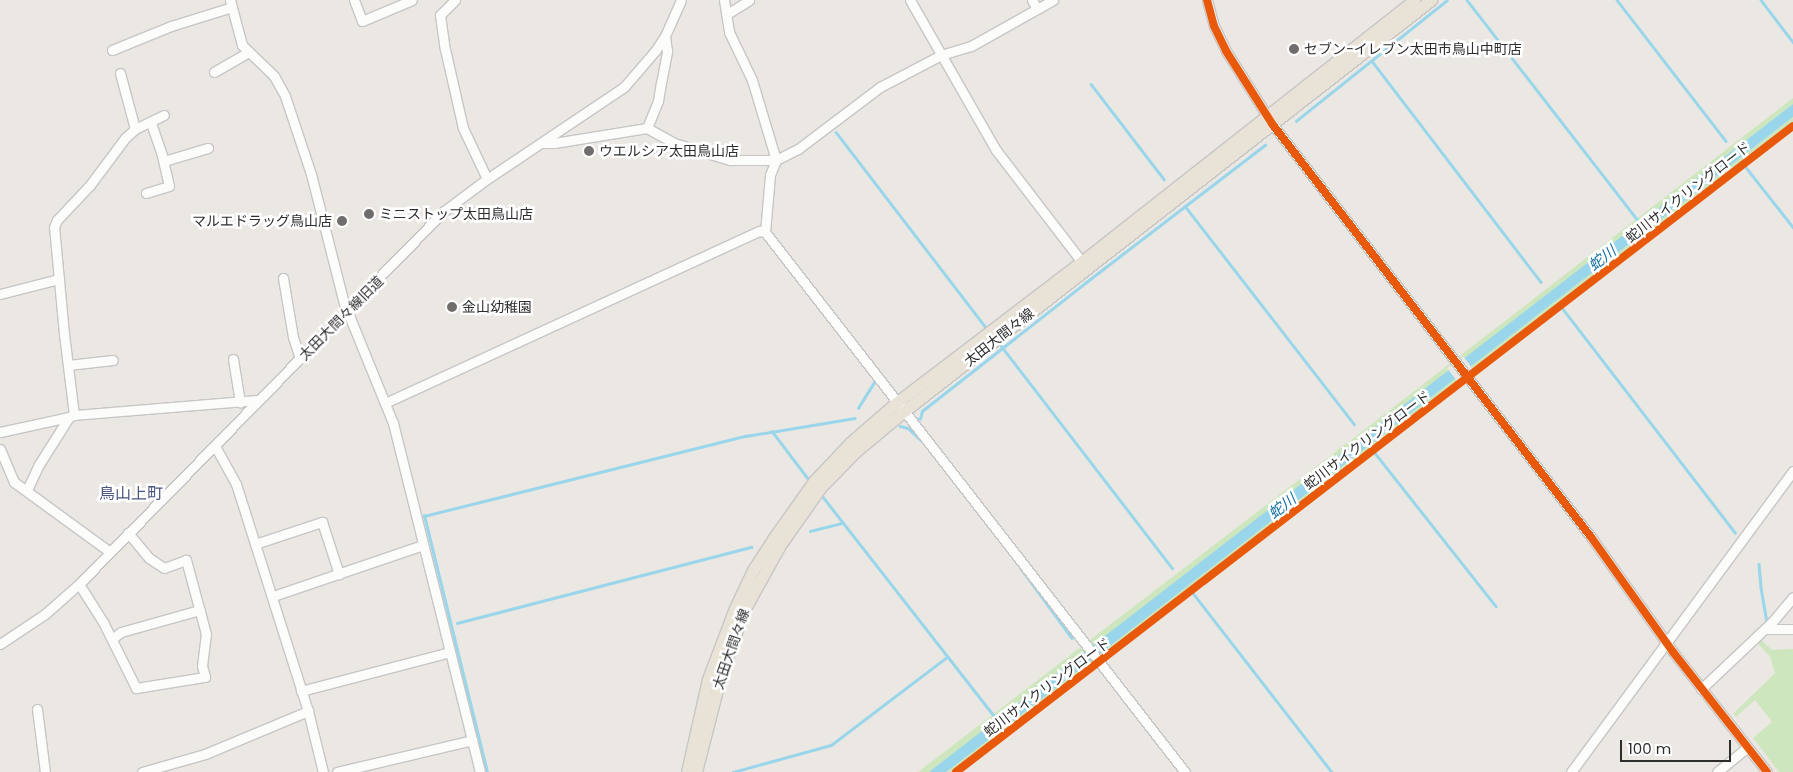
<!DOCTYPE html>
<html>
<head>
<meta charset="utf-8">
<style>
	body { margin:0 }
	#map { position:relative; width:1793px; height:772px; overflow:hidden; background:#ebe8e4; font-family:Poppins,"Noto Sans JP",sans-serif }
	div>[style] { position:absolute }
	.green>* { inset:0; background:#cee6be }
	.water>* { inset:0; background:#99d6eb }
	.pier>* { inset:0; background:#ebe8e4 }
	.stream>* { height:2.5px; margin:-1.25px; padding:0 1.25px; transform-origin:1.25px; border-radius:1.25px; background:#99d6eb }
	.roads { filter:drop-shadow(1px 0 #c7c6c6) drop-shadow(-1px 0 #c7c6c6) drop-shadow(0 1px #c7c6c6) drop-shadow(0 -1px #c7c6c6) }
	.minor>* { height:9px; margin:-4.5px; padding:0 4.5px; transform-origin:4.5px; border-radius:4.5px; background:#fcfcfb }
	.major>* { height:11px; margin:-5.5px; padding:0 5.5px; transform-origin:5.5px; border-radius:5.5px; background:#e8e3d6 }
	.cycleway>* { height:8px; margin:-4px; padding:0 4px; transform-origin:4px; border-radius:4px; background:#e8590c }
	.dots>* { width:14px; height:14px; translate:-50% -50%; box-sizing:border-box; border:2px solid #fff; border-radius:50% }
	span { translate:-50% -50%; white-space:nowrap; text-align:center; line-height:1.15; -webkit-text-stroke:5px #fff; paint-order:stroke }
	.poi-label { font-size:14px; color:#2d2d2d }
	.left { translate:0 -50%; text-align:left }
	.right { translate:-100% -50%; text-align:right }
	.street-label { font-size:14px; color:#2d2d2d }
	.water-label { font-size:15px; color:#0f6ea0; font-style:italic }
	.quarter-label { font-size:16px; color:#4d567f }
	.scale { position:absolute; left:1620px; top:740px; width:111px; height:22px; box-sizing:border-box; border:2px solid #2d2d2d; border-top:0; padding-left:6px; font-size:15px; line-height:18px; white-space:nowrap; color:#2d2d2d; -webkit-text-stroke:4px #fff; paint-order:stroke }
</style>
</head>
<body>
<div id="map">
	<div class="green">
		<i style="clip-path:polygon(1793px 98px,1793px 104px,1070px 665px,929px 772px,918px 772px,1364px 430px)"></i>
		<i style="clip-path:polygon(1793px 117px,1793px 123px,1498px 352px,1187px 592px,1099px 656px,1093px 661px,1094px 663px,951px 772px,946px 772px)"></i>
		<i style="clip-path:polygon(1760px 639px,1772px 650px,1793px 649px,1793px 772px,1779px 772px,1753px 738px,1772px 722px,1755px 700px,1736px 717px,1733px 714px,1775px 673px,1770px 656px,1756px 642px)"></i>
	</div>
	<div class="water">
		<i style="clip-path:polygon(1793px 104px,1793px 117px,1009px 724px,946px 772px,929px 772px)"></i>
	</div>
	<div class="pier">
		<i style="clip-path:polygon(1463px 356px,1473px 369px,1457px 381px,1447px 368px)"></i>
	</div>
	<div class="stream">
		<i style="left:1467px;top:0;width:284px;rotate:52.2deg"></i>
		<i style="left:1617px;top:0;width:178px;rotate:52.3deg"></i>
		<i style="left:1761px;top:0;width:53px;rotate:52.7deg"></i>
		<i style="left:1372px;top:61px;width:278px;rotate:52.6deg"></i>
		<i style="left:1091px;top:84px;width:120px;rotate:52.5deg"></i>
		<i style="left:1296px;top:121px;width:193px;rotate:-38.7deg"></i>
		<i style="left:836px;top:132px;width:248px;rotate:52.5deg"></i>
		<i style="left:1745px;top:166px;width:78px;rotate:51.8deg"></i>
		<i style="left:1185px;top:206px;width:276px;rotate:52.2deg"></i>
		<i style="left:1563px;top:309px;width:282px;rotate:52.4deg"></i>
		<i style="left:999px;top:343px;width:284px;rotate:52.4deg"></i>
		<i style="left:858px;top:408px;width:31px;rotate:-58deg"></i>
		<i style="left:917px;top:419px;width:3px"></i>
		<i style="left:920px;top:419px;width:8px;rotate:-76deg"></i>
		<i style="left:922px;top:411px;width:207px;rotate:-38.1deg"></i>
		<i style="left:1085px;top:283px;width:227px;rotate:-37.5deg"></i>
		<i style="left:900px;top:426px;width:8px;rotate:14deg"></i>
		<i style="left:908px;top:428px;width:26px;rotate:43deg"></i>
		<i style="left:772px;top:431px;width:63px;rotate:52.8deg"></i>
		<i style="left:1375px;top:453px;width:195px;rotate:51.7deg"></i>
		<i style="left:820px;top:493px;width:289px;rotate:52deg"></i>
		<i style="left:810px;top:531px;width:34px;rotate:-14deg"></i>
		<i style="left:1759px;top:564px;width:24px;rotate:85deg"></i>
		<i style="left:1761px;top:588px;width:34px;rotate:80deg"></i>
		<i style="left:1020px;top:567px;width:88px;rotate:53.8deg"></i>
		<i style="left:1193px;top:593px;width:227px;rotate:52.2deg"></i>
		<i style="left:457px;top:623px;width:304px;rotate:-14.5deg"></i>
		<i style="left:487px;top:772px;width:264px;rotate:-103.8deg"></i>
		<i style="left:424px;top:516px;width:332px;rotate:-14deg"></i>
		<i style="left:746px;top:436px;width:110px;rotate:-9.4deg"></i>
		<i style="left:733px;top:772px;width:102px;rotate:-15.4deg"></i>
		<i style="left:831px;top:745px;width:146px;rotate:-37.2deg"></i>
	</div>
	<div class="roads">
		<div class="minor">
			<i style="left:230px;top:0;width:47px;rotate:75.1deg"></i>
			<i style="left:242px;top:45px;width:45px;rotate:44.1deg"></i>
			<i style="left:274px;top:76px;width:23px;rotate:61deg"></i>
			<i style="left:285px;top:96px;width:82px;rotate:71.6deg"></i>
			<i style="left:311px;top:174px;width:133px;rotate:75.7deg"></i>
			<i style="left:344px;top:303px;width:130px;rotate:67.8deg"></i>
			<i style="left:393px;top:423px;width:360px;rotate:76deg"></i>
			<i style="left:354px;top:0;width:22px;rotate:69deg"></i>
			<i style="left:362px;top:21px;width:54px;rotate:-22.8deg"></i>
			<i style="left:455px;top:0;width:21px;rotate:135deg"></i>
			<i style="left:440px;top:15px;width:34px;rotate:82deg"></i>
			<i style="left:445px;top:49px;width:81px;rotate:77.2deg"></i>
			<i style="left:463px;top:128px;width:56px;rotate:64.8deg"></i>
			<i style="left:724px;top:0;width:32px;rotate:81deg"></i>
			<i style="left:729px;top:32px;width:53px;rotate:64.4deg"></i>
			<i style="left:752px;top:80px;width:84px;rotate:73.3deg"></i>
			<i style="left:776px;top:160px;width:16px;rotate:112deg"></i>
			<i style="left:770px;top:175px;width:57px;rotate:95deg"></i>
			<i style="left:765px;top:232px;width:684px;rotate:52.13deg"></i>
			<i style="left:910px;top:0;width:173px;rotate:60.2deg"></i>
			<i style="left:996px;top:150px;width:141px;rotate:52.5deg"></i>
			<i style="left:1032px;top:0;width:10px;rotate:61deg"></i>
			<i style="left:1207px;top:0;width:27px;rotate:75deg"></i>
			<i style="left:1214px;top:26px;width:28px;rotate:64deg"></i>
			<i style="left:1226px;top:51px;width:88px;rotate:57.6deg"></i>
			<i style="left:1273px;top:125px;width:520px;rotate:52.34deg"></i>
			<i style="left:1591px;top:537px;width:141px;rotate:54.5deg"></i>
			<i style="left:1673px;top:652px;width:152px;rotate:51.9deg"></i>
			<i style="left:727px;top:14px;width:26px;rotate:-32deg"></i>
			<i style="left:112px;top:50px;width:64px;rotate:-22.1deg"></i>
			<i style="left:171px;top:26px;width:64px;rotate:-17.3deg"></i>
			<i style="left:214px;top:72px;width:39px;rotate:-30deg"></i>
			<i style="left:120px;top:73px;width:58px;rotate:75deg"></i>
			<i style="left:647px;top:128px;width:29px;rotate:-68deg"></i>
			<i style="left:658px;top:101px;width:18px;rotate:-81deg"></i>
			<i style="left:661px;top:83px;width:33px;rotate:-79deg"></i>
			<i style="left:667px;top:51px;width:15px;rotate:-98deg"></i>
			<i style="left:544px;top:143px;width:10px"></i>
			<i style="left:554px;top:143px;width:94px;rotate:-9.2deg"></i>
			<i style="left:647px;top:128px;width:31px;rotate:29deg"></i>
			<i style="left:674px;top:143px;width:59px;rotate:16.9deg"></i>
			<i style="left:730px;top:160px;width:46px"></i>
			<i style="left:776px;top:160px;width:25px;rotate:-27deg"></i>
			<i style="left:798px;top:149px;width:103px;rotate:-37.1deg"></i>
			<i style="left:880px;top:87px;width:69px;rotate:-27.7deg"></i>
			<i style="left:941px;top:55px;width:31px;rotate:-17deg"></i>
			<i style="left:971px;top:46px;width:94px;rotate:-29.3deg"></i>
			<i style="left:164px;top:161px;width:46px;rotate:-16.5deg"></i>
			<i style="left:146px;top:193px;width:24px;rotate:-17deg"></i>
			<i style="left:169px;top:186px;width:32px;rotate:-103deg"></i>
			<i style="left:162px;top:155px;width:34px;rotate:-109deg"></i>
			<i style="left:283px;top:278px;width:60px;rotate:80.4deg"></i>
			<i style="left:293px;top:337px;width:22px;rotate:72deg"></i>
			<i style="left:0;top:294px;width:61px;rotate:-14.3deg"></i>
			<i style="left:233px;top:359px;width:44px;rotate:80.8deg"></i>
			<i style="left:68px;top:365px;width:45px;rotate:-6.3deg"></i>
			<i style="left:385px;top:403px;width:412px;rotate:-24.7deg"></i>
			<i style="left:759px;top:231px;width:6px;rotate:9deg"></i>
			<i style="left:74px;top:415px;width:82px;rotate:-97deg"></i>
			<i style="left:64px;top:334px;width:107px;rotate:-95.3deg"></i>
			<i style="left:54px;top:227px;width:8px;rotate:-67deg"></i>
			<i style="left:57px;top:220px;width:48px;rotate:-46.7deg"></i>
			<i style="left:90px;top:185px;width:59px;rotate:-53.3deg"></i>
			<i style="left:125px;top:138px;width:13px;rotate:-42deg"></i>
			<i style="left:135px;top:129px;width:32px;rotate:-26deg"></i>
			<i style="left:0;top:432px;width:71px;rotate:-12.3deg"></i>
			<i style="left:215px;top:446px;width:43px;rotate:61.1deg"></i>
			<i style="left:236px;top:484px;width:238px;rotate:72.4deg"></i>
			<i style="left:308px;top:711px;width:63px;rotate:76.2deg"></i>
			<i style="left:0;top:449px;width:36px;rotate:67deg"></i>
			<i style="left:14px;top:482px;width:119px;rotate:36.1deg"></i>
			<i style="left:27px;top:490px;width:26px;rotate:-65deg"></i>
			<i style="left:38px;top:466px;width:58px;rotate:-57.7deg"></i>
			<i style="left:69px;top:417px;width:5px;rotate:-22deg"></i>
			<i style="left:74px;top:415px;width:185px;rotate:-4.7deg"></i>
			<i style="left:255px;top:544px;width:71px;rotate:-18.2deg"></i>
			<i style="left:322px;top:522px;width:55px;rotate:71.9deg"></i>
			<i style="left:79px;top:584px;width:45px;rotate:57.7deg"></i>
			<i style="left:103px;top:622px;width:74px;rotate:63.4deg"></i>
			<i style="left:136px;top:688px;width:70px;rotate:-9.1deg"></i>
			<i style="left:205px;top:677px;width:11px;rotate:-105deg"></i>
			<i style="left:202px;top:666px;width:32px;rotate:-83deg"></i>
			<i style="left:206px;top:634px;width:77px;rotate:-105.1deg"></i>
			<i style="left:186px;top:560px;width:23px;rotate:160deg"></i>
			<i style="left:164px;top:568px;width:18px;rotate:-146deg"></i>
			<i style="left:149px;top:558px;width:33px;rotate:-130deg"></i>
			<i style="left:273px;top:596px;width:158px;rotate:-18.8deg"></i>
			<i style="left:1765px;top:629px;width:28px"></i>
			<i style="left:112px;top:639px;width:11px;rotate:-38deg"></i>
			<i style="left:121px;top:632px;width:82px;rotate:-15.6deg"></i>
			<i style="left:0;top:644px;width:54px;rotate:-33.7deg"></i>
			<i style="left:45px;top:614px;width:45px;rotate:-41.4deg"></i>
			<i style="left:79px;top:584px;width:522px;rotate:-45.62deg"></i>
			<i style="left:444px;top:211px;width:54px;rotate:-36.7deg"></i>
			<i style="left:487px;top:179px;width:165px;rotate:-33.9deg"></i>
			<i style="left:624px;top:87px;width:48px;rotate:-49.3deg"></i>
			<i style="left:655px;top:51px;width:18px;rotate:-56deg"></i>
			<i style="left:665px;top:36px;width:39px;rotate:-66deg"></i>
			<i style="left:1701px;top:689px;width:99px;rotate:-43.4deg"></i>
			<i style="left:1773px;top:621px;width:31px;rotate:-50deg"></i>
			<i style="left:301px;top:691px;width:154px;rotate:-14.7deg"></i>
			<i style="left:37px;top:709px;width:64px;rotate:82.8deg"></i>
			<i style="left:142px;top:772px;width:66px;rotate:-15.9deg"></i>
			<i style="left:205px;top:754px;width:112px;rotate:-22.7deg"></i>
			<i style="left:337px;top:772px;width:139px;rotate:-13.3deg"></i>
			<i style="left:1571px;top:772px;width:374px;rotate:-53.6deg"></i>
			<i style="left:1717px;top:772px;width:38px;rotate:-39deg"></i>
		</div>
		<div class="major">
			<i style="left:687px;top:772px;width:95px;rotate:-77.3deg"></i>
			<i style="left:708px;top:679px;width:76px;rotate:-69.2deg"></i>
			<i style="left:735px;top:608px;width:42px;rotate:-64.7deg"></i>
			<i style="left:753px;top:570px;width:37px;rotate:-57deg"></i>
			<i style="left:773px;top:539px;width:72px;rotate:-54.6deg"></i>
			<i style="left:815px;top:480px;width:51px;rotate:-46.6deg"></i>
			<i style="left:850px;top:443px;width:61px;rotate:-41deg"></i>
			<i style="left:896px;top:403px;width:236px;rotate:-37.3deg"></i>
			<i style="left:1084px;top:260px;width:420px;rotate:-38.2deg"></i>
			<i style="left:696px;top:772px;width:101px;rotate:-75.7deg"></i>
			<i style="left:721px;top:674px;width:68px;rotate:-70.2deg"></i>
			<i style="left:744px;top:610px;width:74px;rotate:-61deg"></i>
			<i style="left:780px;top:545px;width:70px;rotate:-54.9deg"></i>
			<i style="left:820px;top:488px;width:50px;rotate:-45.8deg"></i>
			<i style="left:855px;top:452px;width:62px;rotate:-39.8deg"></i>
			<i style="left:903px;top:412px;width:670px;rotate:-37.97deg"></i>
		</div>
	</div>
	<div class="cycleway">
		<i style="left:1207px;top:0;width:27px;rotate:75deg"></i>
		<i style="left:1214px;top:26px;width:28px;rotate:64deg"></i>
		<i style="left:1226px;top:51px;width:88px;rotate:57.6deg"></i>
		<i style="left:1273px;top:125px;width:520px;rotate:52.34deg"></i>
		<i style="left:1591px;top:537px;width:141px;rotate:54.5deg"></i>
		<i style="left:1673px;top:652px;width:152px;rotate:51.9deg"></i>
		<i style="left:956px;top:772px;width:1057px;rotate:-37.66deg"></i>
	</div>
	<div class="dots">
		<i style="left:1294px;top:49px;background:#706e6d"></i>
		<i style="left:589px;top:151px;background:#706e6d"></i>
		<i style="left:369px;top:214px;background:#706e6d"></i>
		<i style="left:342px;top:221px;background:#706e6d"></i>
		<i style="left:452px;top:307px;background:#706e6d"></i>
	</div>
	<div class="poi-label">
		<span class="left" style="left:1304px;top:49px">セブン−イレブン太田市鳥山中町店</span>
		<span class="left" style="left:599px;top:151px">ウエルシア太田鳥山店</span>
		<span class="left" style="left:379px;top:214px">ミニストップ太田鳥山店</span>
		<span class="right" style="left:332px;top:221px">マルエドラッグ鳥山店</span>
		<span class="left" style="left:462px;top:307px">金山幼稚園</span>
	</div>
	<div class="street-label">
		<span style="left:1688px;top:192px;rotate:-38deg">蛇川サイクリングロード</span>
		<span style="left:341px;top:318px;rotate:-45deg">太田大間々線旧道</span>
		<span style="left:999px;top:337px;rotate:-38deg">太田大間々線</span>
		<span style="left:1367px;top:440px;rotate:-37deg">蛇川サイクリングロード</span>
		<span style="left:731px;top:649px;rotate:-71deg">太田大間々線</span>
		<span style="left:1047px;top:687px;rotate:-37deg">蛇川サイクリングロード</span>
	</div>
	<div class="water-label">
		<span style="left:1602px;top:258px;rotate:-38deg">蛇川</span>
		<span style="left:1282px;top:506px;rotate:-38deg">蛇川</span>
	</div>
	<div class="quarter-label">
		<span style="left:131px;top:494px">鳥山上町</span>
	</div>
	<div class="scale">100 m</div>
</div>
</body>
</html>
